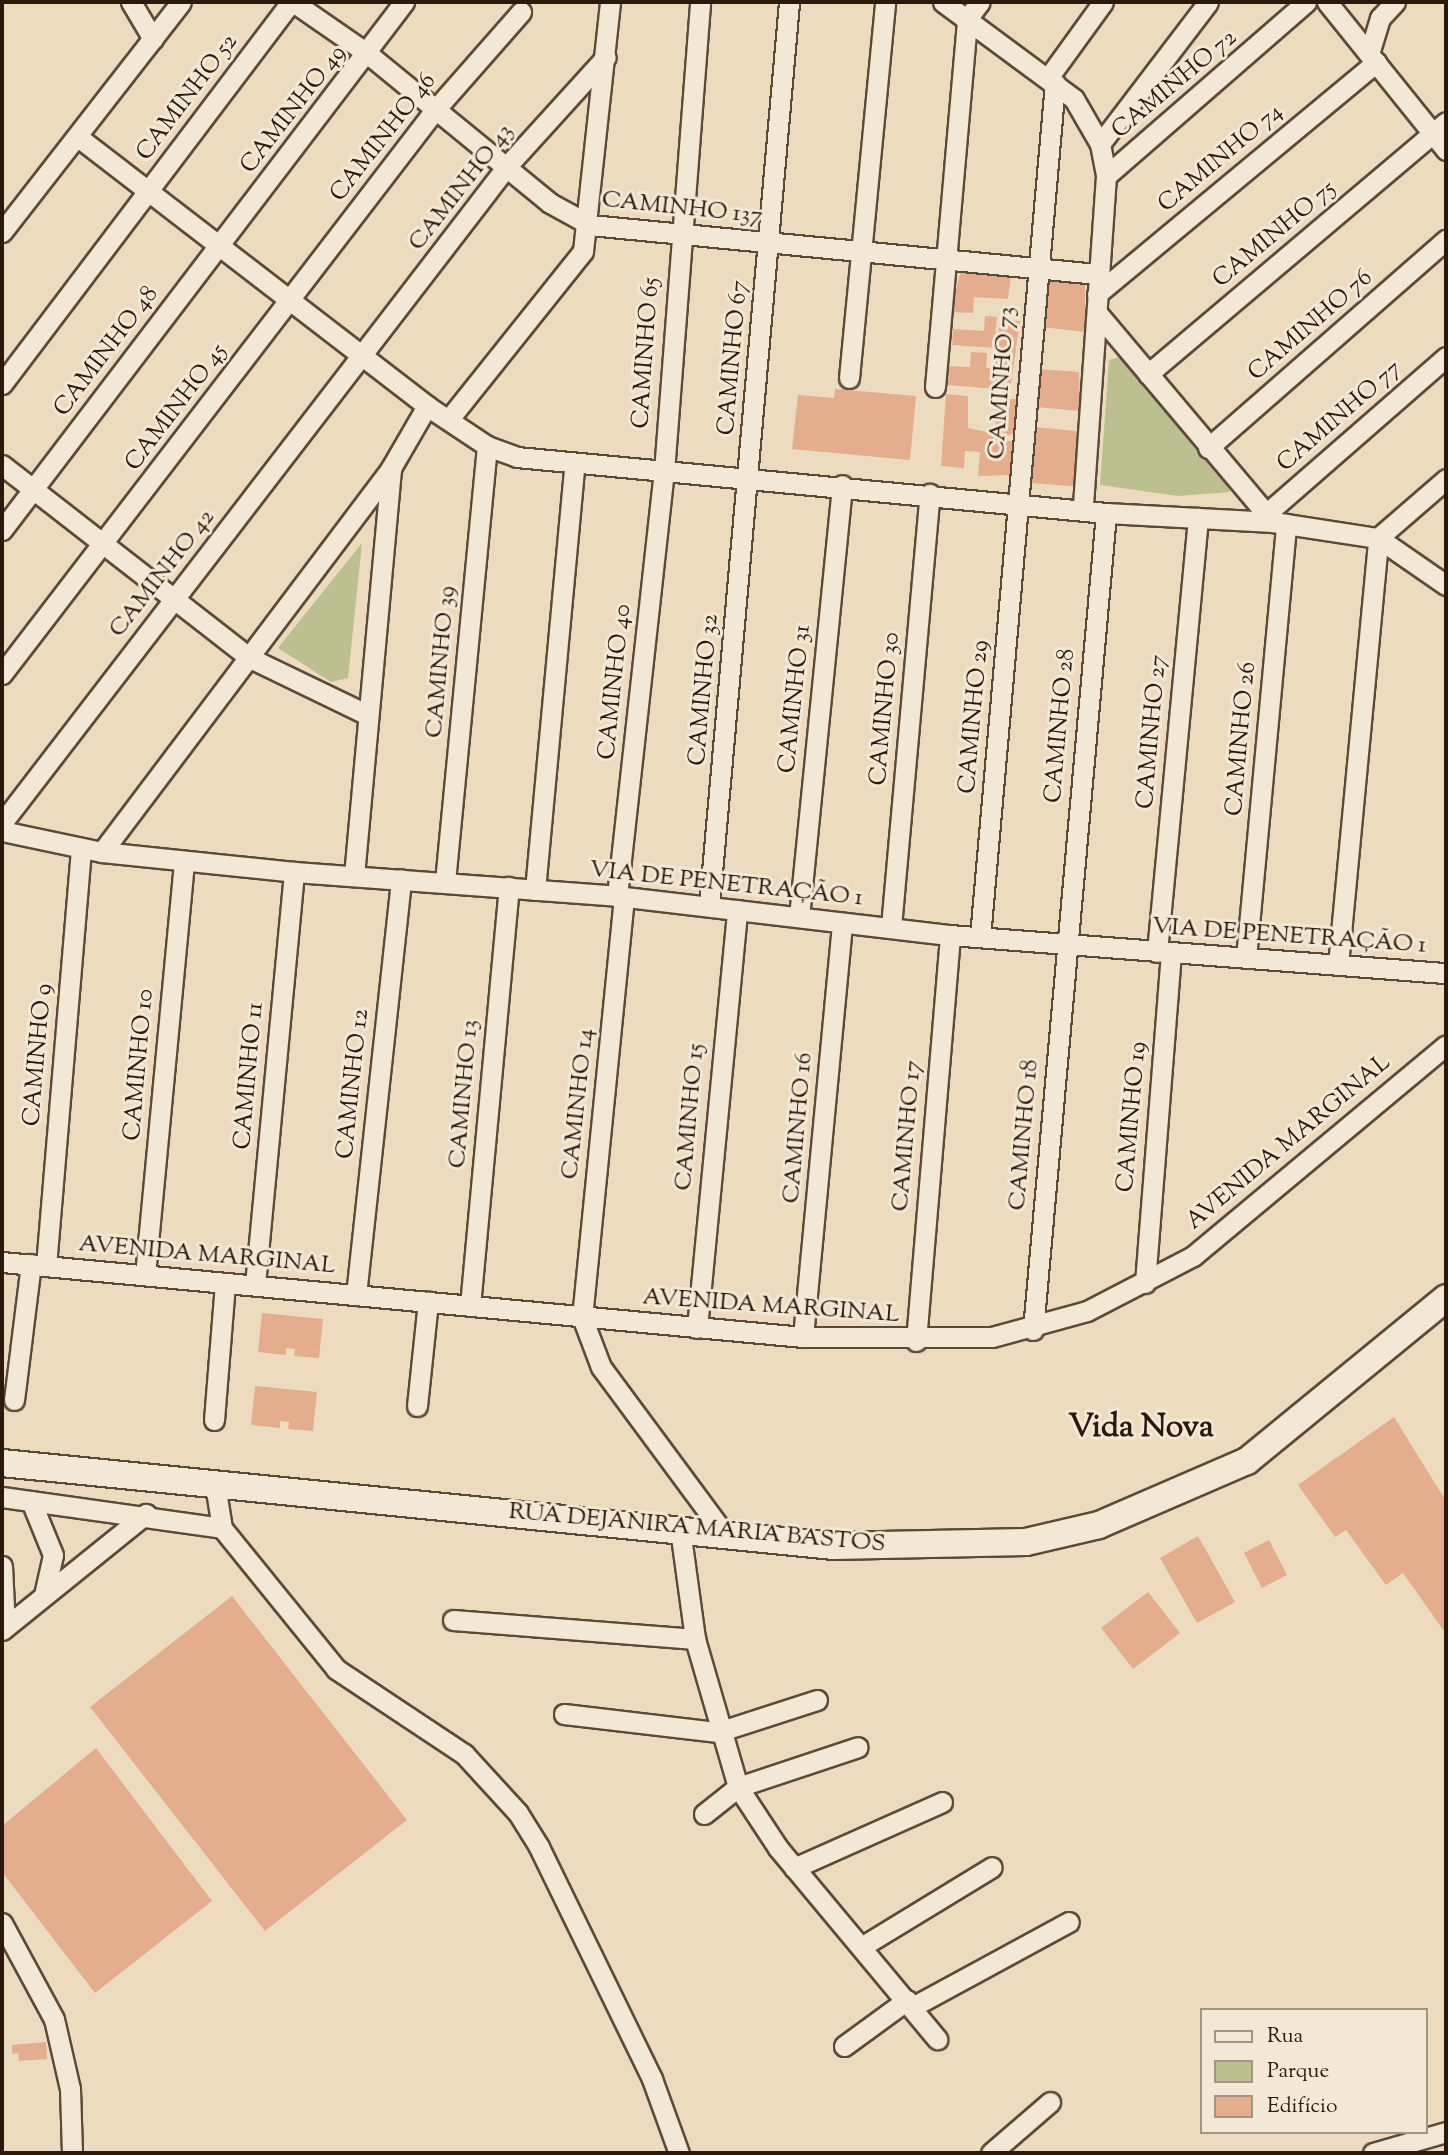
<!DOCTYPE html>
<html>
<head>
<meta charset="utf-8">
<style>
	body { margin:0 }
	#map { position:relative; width:1448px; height:2155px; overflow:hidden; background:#eddbbf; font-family:"Sorts Mill Goudy",serif }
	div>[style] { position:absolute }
	.green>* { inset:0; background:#bcbf8f }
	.building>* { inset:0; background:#e3ad8e }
	.roads { filter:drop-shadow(2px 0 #5c4a38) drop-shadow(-2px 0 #5c4a38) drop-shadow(0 2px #5c4a38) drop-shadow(0 -2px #5c4a38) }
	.street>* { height:19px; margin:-9.5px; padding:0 9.5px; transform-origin:9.5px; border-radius:9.5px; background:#f3e8d5 }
	.secondary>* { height:26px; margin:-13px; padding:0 13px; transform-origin:13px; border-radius:13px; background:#f3e8d5 }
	span { translate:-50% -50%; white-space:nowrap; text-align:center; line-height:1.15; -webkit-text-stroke:6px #f3e8d5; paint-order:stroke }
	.street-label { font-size:24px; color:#2c190b }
	.district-label { font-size:32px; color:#2c190b; font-weight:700 }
	.frame { position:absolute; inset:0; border:4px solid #2c190b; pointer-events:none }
	.legend { position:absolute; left:1200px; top:2008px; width:228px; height:126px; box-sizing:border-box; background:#f3e8d5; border:2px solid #a39584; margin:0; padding:9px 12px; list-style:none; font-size:21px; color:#2c190b }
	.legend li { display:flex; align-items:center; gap:14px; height:35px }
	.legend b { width:35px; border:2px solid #a39584 }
</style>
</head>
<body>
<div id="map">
	<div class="green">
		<i style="clip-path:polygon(1119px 357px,1229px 483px,1230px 492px,1178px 496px,1100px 485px,1109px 360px)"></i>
		<i style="clip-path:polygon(362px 543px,348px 678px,331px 682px,278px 648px)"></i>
	</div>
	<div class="building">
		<i style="clip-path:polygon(961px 271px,1011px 276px,1008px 299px,974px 297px,973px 313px,950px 312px)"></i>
		<i style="clip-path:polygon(1070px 277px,1070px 282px,1085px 284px,1085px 332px,1042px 327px,1040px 278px)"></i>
		<i style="clip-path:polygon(985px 316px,997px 317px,994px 348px,952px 345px,953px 329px,984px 331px)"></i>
		<i style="clip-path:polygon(1000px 320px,1020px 321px,1010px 390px,947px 385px,949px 366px,970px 367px,971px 352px,987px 353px,986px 368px,993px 368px)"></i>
		<i style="clip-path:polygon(1039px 369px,1079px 372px,1080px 411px,1036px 407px)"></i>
		<i style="clip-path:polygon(835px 389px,916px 396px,910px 460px,792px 449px,798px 395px,834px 398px)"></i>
		<i style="clip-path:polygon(946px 394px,968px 396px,968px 428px,996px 434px,995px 399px,1017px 399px,1015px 433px,998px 439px,1015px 442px,1013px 475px,978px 476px,980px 452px,965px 451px,964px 468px,941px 466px)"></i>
		<i style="clip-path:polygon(1035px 427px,1086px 432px,1082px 487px,1031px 483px)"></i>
		<i style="clip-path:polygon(262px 1313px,323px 1319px,319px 1358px,294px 1356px,295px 1349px,286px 1348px,286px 1355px,258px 1352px)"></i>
		<i style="clip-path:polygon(255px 1386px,317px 1392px,313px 1431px,288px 1429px,289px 1422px,280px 1421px,280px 1428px,251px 1425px)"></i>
		<i style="clip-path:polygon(1394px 1417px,1446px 1501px,1446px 1634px,1403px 1573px,1386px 1585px,1346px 1530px,1335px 1537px,1298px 1485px)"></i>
		<i style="clip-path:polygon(1198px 1536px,1235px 1602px,1197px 1623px,1160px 1558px)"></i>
		<i style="clip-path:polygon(1269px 1540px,1287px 1575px,1262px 1588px,1244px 1553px)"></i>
		<i style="clip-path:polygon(1148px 1592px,1180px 1633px,1133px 1669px,1101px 1628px)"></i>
		<i style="clip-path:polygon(232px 1596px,407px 1820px,265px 1931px,90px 1707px)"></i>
		<i style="clip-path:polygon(96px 1748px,212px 1901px,95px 1993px,2px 1872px,2px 1826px)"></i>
		<i style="clip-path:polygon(46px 2042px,47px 2059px,19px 2061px,18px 2053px,12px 2054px,12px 2045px)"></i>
	</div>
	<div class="roads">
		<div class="street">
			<i style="left:131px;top:2px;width:43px;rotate:59.3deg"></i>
			<i style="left:293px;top:2px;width:91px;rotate:34.7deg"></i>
			<i style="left:368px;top:54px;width:235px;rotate:39.3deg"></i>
			<i style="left:550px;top:203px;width:46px;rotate:28.8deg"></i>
			<i style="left:590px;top:225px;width:509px;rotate:5.52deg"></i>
			<i style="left:943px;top:2px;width:163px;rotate:36.5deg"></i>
			<i style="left:1074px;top:99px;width:52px;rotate:60deg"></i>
			<i style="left:1100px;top:144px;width:33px;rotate:79deg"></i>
			<i style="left:1106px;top:176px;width:333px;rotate:94deg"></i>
			<i style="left:1327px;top:2px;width:190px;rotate:51.2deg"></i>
			<i style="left:1369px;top:54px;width:38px;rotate:-73deg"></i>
			<i style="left:1380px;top:18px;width:22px;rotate:-47deg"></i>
			<i style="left:1048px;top:78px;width:94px;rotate:-54.1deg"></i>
			<i style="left:78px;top:137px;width:441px;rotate:37.6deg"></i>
			<i style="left:427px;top:406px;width:72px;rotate:33.7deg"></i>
			<i style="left:487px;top:446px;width:32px;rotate:20deg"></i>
			<i style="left:517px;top:457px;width:592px;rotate:5.43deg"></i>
			<i style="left:1106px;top:513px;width:167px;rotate:3.1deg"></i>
			<i style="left:1273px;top:522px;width:106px;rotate:8.7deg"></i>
			<i style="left:1378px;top:538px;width:83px;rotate:34.7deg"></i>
			<i style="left:1100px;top:144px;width:178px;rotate:-52.7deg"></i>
			<i style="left:1106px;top:176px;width:265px;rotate:-41deg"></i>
			<i style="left:2px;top:232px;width:291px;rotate:-52.1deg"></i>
			<i style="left:1097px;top:294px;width:363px;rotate:-39.7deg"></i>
			<i style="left:1098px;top:314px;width:272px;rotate:49.9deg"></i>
			<i style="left:1148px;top:374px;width:390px;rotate:-40.2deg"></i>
			<i style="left:849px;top:378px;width:378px;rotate:-84.5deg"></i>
			<i style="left:2px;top:384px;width:479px;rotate:-52.9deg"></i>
			<i style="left:935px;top:387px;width:369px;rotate:-85deg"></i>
			<i style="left:967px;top:19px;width:21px;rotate:-53deg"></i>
			<i style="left:449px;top:419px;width:215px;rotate:-51.4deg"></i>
			<i style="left:583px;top:251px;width:250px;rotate:-83.8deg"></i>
			<i style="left:1208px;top:448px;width:316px;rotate:-41.2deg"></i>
			<i style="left:2px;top:465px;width:314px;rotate:37.9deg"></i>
			<i style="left:250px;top:658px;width:129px;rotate:25.8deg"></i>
			<i style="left:1266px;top:514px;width:239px;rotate:-41.1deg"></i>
			<i style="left:2px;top:530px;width:664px;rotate:-52.72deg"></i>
			<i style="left:2px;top:674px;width:710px;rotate:-52.5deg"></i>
			<i style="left:434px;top:111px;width:132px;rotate:-48.7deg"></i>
			<i style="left:2px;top:823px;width:829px;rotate:-52.45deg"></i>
			<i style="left:507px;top:166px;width:147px;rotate:-47.8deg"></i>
			<i style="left:2px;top:831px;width:102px;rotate:11.9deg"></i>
			<i style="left:102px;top:852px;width:193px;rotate:5.9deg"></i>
			<i style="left:294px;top:872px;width:324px;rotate:4.2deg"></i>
			<i style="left:617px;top:896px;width:335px;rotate:6.7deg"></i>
			<i style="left:950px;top:935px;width:497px;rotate:4.4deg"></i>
			<i style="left:102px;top:852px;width:481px;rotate:-53deg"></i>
			<i style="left:391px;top:468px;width:72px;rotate:-59.9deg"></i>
			<i style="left:354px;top:876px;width:409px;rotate:-84.8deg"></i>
			<i style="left:445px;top:882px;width:438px;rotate:-84.5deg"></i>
			<i style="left:535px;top:890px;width:426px;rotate:-84.7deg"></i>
			<i style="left:617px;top:896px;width:427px;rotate:-83.7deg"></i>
			<i style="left:664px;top:472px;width:471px;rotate:-85.6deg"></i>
			<i style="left:624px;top:897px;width:422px;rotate:95.7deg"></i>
			<i style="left:582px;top:1317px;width:53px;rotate:69.2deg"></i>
			<i style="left:601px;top:1367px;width:207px;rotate:53.5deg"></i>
			<i style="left:709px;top:906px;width:908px;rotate:-84.94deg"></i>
			<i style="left:799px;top:917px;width:434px;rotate:-84.3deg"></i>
			<i style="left:891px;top:927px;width:435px;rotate:-84.9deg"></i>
			<i style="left:980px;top:937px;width:857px;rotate:-84.98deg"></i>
			<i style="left:1157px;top:952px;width:436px;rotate:-84.6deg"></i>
			<i style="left:1246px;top:958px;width:436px;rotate:-84.7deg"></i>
			<i style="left:1338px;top:965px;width:429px;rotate:-84.6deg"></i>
			<i style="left:1378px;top:538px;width:90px;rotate:-40.9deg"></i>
			<i style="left:2px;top:1262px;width:805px;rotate:5.35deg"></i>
			<i style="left:803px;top:1337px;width:189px"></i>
			<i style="left:992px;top:1337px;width:98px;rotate:-15.3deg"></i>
			<i style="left:1087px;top:1311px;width:119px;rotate:-27.4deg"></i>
			<i style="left:1193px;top:1256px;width:329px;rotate:-39.8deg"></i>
			<i style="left:46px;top:1266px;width:419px;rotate:-85.2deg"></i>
			<i style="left:145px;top:1275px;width:416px;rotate:-84.6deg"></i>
			<i style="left:1145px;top:1283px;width:331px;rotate:-85.5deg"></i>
			<i style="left:255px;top:1285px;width:415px;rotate:-84.6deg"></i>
			<i style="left:356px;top:1295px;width:418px;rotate:-83.8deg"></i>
			<i style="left:470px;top:1306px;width:421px;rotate:-84.7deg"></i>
			<i style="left:697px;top:1328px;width:420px;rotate:-84.5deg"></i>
			<i style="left:1033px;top:1330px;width:820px;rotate:-84.89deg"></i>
			<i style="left:803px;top:1337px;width:416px;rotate:-84.6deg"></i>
			<i style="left:916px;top:1341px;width:407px;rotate:-85.2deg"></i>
			<i style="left:14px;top:1400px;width:137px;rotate:-82.9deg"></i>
			<i style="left:417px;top:1406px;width:105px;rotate:-84deg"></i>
			<i style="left:214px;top:1420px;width:137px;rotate:-85.4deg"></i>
			<i style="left:215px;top:1484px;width:45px;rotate:81deg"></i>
			<i style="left:2px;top:1497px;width:222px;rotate:8deg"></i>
			<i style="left:222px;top:1528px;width:181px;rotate:51deg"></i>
			<i style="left:336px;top:1669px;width:154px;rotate:33.6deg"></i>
			<i style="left:464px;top:1754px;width:80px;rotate:47.5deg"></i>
			<i style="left:518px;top:1813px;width:40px;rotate:58deg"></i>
			<i style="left:539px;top:1847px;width:258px;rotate:64deg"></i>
			<i style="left:652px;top:2079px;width:79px;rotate:70deg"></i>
			<i style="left:31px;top:1501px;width:58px;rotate:67.8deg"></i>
			<i style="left:53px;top:1555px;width:41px;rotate:102.7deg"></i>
			<i style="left:680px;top:1529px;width:111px;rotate:82.2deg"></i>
			<i style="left:695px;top:1639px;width:154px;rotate:73.8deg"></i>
			<i style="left:738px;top:1787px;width:73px;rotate:56.7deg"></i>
			<i style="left:778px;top:1848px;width:249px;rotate:50.2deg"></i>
			<i style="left:2px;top:1566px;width:61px;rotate:87.2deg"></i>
			<i style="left:453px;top:1620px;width:243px;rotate:4.5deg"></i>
			<i style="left:2px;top:1630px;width:185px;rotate:-38.9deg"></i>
			<i style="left:564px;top:1714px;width:155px;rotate:6.7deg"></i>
			<i style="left:718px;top:1732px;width:104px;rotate:-17.9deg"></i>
			<i style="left:704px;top:1814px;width:43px;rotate:-38.5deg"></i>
			<i style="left:738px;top:1787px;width:126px;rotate:-18.4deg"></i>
			<i style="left:794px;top:1868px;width:162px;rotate:-24deg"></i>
			<i style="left:2px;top:1923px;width:109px;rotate:61.6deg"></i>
			<i style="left:54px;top:2019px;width:72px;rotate:77.1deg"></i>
			<i style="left:70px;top:2089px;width:64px;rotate:88.2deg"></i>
			<i style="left:861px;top:1947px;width:153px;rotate:-31.4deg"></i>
			<i style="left:914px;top:2006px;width:176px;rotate:-28.5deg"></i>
			<i style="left:844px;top:2046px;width:78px;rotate:-36.1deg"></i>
			<i style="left:991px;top:2153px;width:78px;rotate:-40.8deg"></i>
			<i style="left:1373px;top:2153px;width:76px;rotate:-16deg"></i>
		</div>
		<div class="secondary">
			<i style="left:2px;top:1463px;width:835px;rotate:5.7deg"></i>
			<i style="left:833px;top:1546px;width:193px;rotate:-1.2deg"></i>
			<i style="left:1026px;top:1542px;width:75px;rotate:-13.1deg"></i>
			<i style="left:1099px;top:1525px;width:161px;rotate:-23.4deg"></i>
			<i style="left:1247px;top:1461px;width:257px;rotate:-39.3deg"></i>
		</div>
	</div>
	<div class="street-label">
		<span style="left:1175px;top:85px;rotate:-40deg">CAMINHO 72</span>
		<span style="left:188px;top:98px;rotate:-53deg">CAMINHO 52</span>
		<span style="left:294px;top:110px;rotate:-52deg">CAMINHO 49</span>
		<span style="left:384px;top:138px;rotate:-52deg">CAMINHO 46</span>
		<span style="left:1221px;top:159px;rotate:-40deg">CAMINHO 74</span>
		<span style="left:462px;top:188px;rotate:-52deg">CAMINHO 43</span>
		<span style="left:682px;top:209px;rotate:6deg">CAMINHO 137</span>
		<span style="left:1275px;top:235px;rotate:-40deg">CAMINHO 75</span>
		<span style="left:1311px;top:326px;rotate:-41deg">CAMINHO 76</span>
		<span style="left:107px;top:352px;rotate:-53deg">CAMINHO 48</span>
		<span style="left:647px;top:353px;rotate:-86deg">CAMINHO 65</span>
		<span style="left:734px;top:358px;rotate:-85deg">CAMINHO 67</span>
		<span style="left:1003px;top:383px;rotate:-86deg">CAMINHO 73</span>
		<span style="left:177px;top:408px;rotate:-53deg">CAMINHO 45</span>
		<span style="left:1340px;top:417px;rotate:-41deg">CAMINHO 77</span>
		<span style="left:163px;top:574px;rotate:-52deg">CAMINHO 42</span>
		<span style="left:442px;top:662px;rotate:-85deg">CAMINHO 39</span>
		<span style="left:616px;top:682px;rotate:-84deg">CAMINHO 40</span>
		<span style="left:705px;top:690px;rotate:-85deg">CAMINHO 32</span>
		<span style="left:796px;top:699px;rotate:-84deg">CAMINHO 31</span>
		<span style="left:886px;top:709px;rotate:-85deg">CAMINHO 30</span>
		<span style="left:975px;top:717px;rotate:-85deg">CAMINHO 29</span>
		<span style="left:1061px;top:726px;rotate:-85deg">CAMINHO 28</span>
		<span style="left:1153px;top:732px;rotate:-85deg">CAMINHO 27</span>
		<span style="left:1242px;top:739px;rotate:-85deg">CAMINHO 26</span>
		<span style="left:726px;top:885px;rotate:6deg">VIA DE PENETRAÇÃO 1</span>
		<span style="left:1289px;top:937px;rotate:4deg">VIA DE PENETRAÇÃO 1</span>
		<span style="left:39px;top:1055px;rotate:-85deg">CAMINHO 9</span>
		<span style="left:140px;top:1065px;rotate:-85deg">CAMINHO 10</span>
		<span style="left:250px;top:1076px;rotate:-85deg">CAMINHO 11</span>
		<span style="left:354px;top:1084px;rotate:-84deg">CAMINHO 12</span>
		<span style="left:465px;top:1094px;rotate:-85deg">CAMINHO 13</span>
		<span style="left:579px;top:1104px;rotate:-84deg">CAMINHO 14</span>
		<span style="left:691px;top:1117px;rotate:-85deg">CAMINHO 15</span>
		<span style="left:1133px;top:1117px;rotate:-85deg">CAMINHO 19</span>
		<span style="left:799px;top:1128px;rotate:-85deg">CAMINHO 16</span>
		<span style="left:1025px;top:1135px;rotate:-85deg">CAMINHO 18</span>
		<span style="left:908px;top:1136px;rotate:-85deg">CAMINHO 17</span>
		<span style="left:1289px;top:1143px;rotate:-40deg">AVENIDA MARGINAL</span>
		<span style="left:207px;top:1256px;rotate:5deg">AVENIDA MARGINAL</span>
		<span style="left:771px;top:1307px;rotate:4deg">AVENIDA MARGINAL</span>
		<span style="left:697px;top:1529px;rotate:5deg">RUA DEJANIRA MARIA BASTOS</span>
	</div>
	<div class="district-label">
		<span style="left:1141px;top:1428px">Vida Nova</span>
	</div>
	<div class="frame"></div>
	<ul class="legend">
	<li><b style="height:9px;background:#f3e8d5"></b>Rua</li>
	<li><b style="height:19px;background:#bcbf8f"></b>Parque</li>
	<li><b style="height:19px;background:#e3ad8e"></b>Edifício</li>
	</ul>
</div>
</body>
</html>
